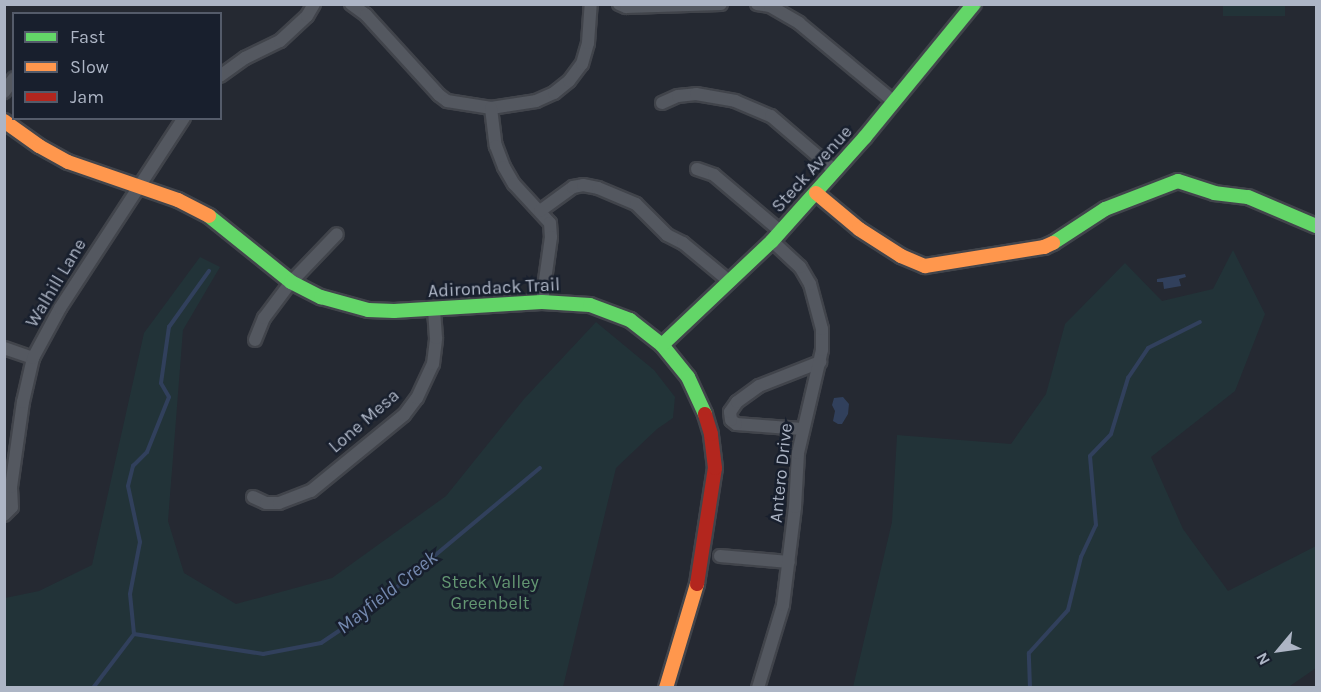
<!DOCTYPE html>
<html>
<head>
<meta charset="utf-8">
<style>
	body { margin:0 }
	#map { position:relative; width:1321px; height:692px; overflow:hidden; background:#252932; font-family:Karla,sans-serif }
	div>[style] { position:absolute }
	.green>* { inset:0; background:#223338 }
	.water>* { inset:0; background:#31405c }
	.stream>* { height:4px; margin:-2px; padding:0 2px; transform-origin:2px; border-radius:2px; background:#31405c }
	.roads { filter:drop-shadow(2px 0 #41444b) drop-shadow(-2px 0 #41444b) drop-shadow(0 2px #41444b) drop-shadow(0 -2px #41444b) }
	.street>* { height:12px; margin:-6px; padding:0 6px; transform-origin:6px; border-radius:6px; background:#545860 }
	.fast>* { height:14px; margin:-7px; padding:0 7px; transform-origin:7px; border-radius:7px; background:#63d668 }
	.slow>* { height:14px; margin:-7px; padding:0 7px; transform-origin:7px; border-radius:7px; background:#ff974d }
	.jam>* { height:14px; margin:-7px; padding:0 7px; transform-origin:7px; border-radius:7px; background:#b3261e }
	span { translate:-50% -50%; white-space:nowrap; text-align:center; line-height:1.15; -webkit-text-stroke:5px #181f2d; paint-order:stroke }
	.street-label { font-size:18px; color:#adb5c5 }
	.park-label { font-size:18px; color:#639672 }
	.water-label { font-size:20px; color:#7489af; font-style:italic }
	.frame { position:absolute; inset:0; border:6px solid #adb5c5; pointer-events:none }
	.legend { position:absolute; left:12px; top:12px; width:210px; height:108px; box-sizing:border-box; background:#181f2d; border:2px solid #545b6a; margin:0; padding:8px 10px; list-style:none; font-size:18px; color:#adb5c5 }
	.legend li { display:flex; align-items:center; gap:12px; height:30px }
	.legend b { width:30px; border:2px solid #545b6a }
	.north { position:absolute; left:1249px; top:620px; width:60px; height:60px; -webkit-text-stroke:4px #181f2d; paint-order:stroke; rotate:241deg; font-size:16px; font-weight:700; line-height:24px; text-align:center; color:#adb5c5 }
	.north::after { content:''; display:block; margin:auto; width:21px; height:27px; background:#adb5c5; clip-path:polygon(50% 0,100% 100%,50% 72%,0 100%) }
</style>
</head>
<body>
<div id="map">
	<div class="green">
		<i style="clip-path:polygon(1223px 5px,1285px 5px,1285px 16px,1223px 16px)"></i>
		<i style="clip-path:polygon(1233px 250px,1265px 314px,1235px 391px,1151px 457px,1183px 529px,1228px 591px,1316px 546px,1316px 668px,1287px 688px,853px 687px,892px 522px,897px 435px,1011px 444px,1046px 394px,1065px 324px,1125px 263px,1162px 301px,1213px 289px)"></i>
		<i style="clip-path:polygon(200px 257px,220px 267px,183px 330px,168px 521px,184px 573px,236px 604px,332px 578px,446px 496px,524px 399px,596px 322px,654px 370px,675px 397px,673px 418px,657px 429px,616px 468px,563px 687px,5px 687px,5px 598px,39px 591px,92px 565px,144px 333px)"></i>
	</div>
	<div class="water">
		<i style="clip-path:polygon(1185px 274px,1186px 277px,1179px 279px,1181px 286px,1164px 289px,1163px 282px,1157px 282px,1157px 279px)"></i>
		<i style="clip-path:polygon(843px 397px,849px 404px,848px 414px,842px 424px,838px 424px,833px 421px,835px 411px,832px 405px,834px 398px)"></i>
	</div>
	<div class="stream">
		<i style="left:134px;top:634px;width:40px;rotate:-95.7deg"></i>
		<i style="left:130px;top:594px;width:53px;rotate:-79.1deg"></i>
		<i style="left:140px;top:542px;width:57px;rotate:-102.1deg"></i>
		<i style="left:128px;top:486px;width:21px;rotate:-76deg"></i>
		<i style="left:133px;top:466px;width:20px;rotate:-45deg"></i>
		<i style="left:147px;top:452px;width:59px;rotate:-68.2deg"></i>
		<i style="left:169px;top:397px;width:16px;rotate:-120deg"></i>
		<i style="left:161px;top:383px;width:57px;rotate:-81.9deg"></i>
		<i style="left:169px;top:327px;width:69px;rotate:-54.5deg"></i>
		<i style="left:93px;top:688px;width:68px;rotate:-52.8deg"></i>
		<i style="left:134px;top:634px;width:131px;rotate:8.8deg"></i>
		<i style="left:263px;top:654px;width:59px;rotate:-10.7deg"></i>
		<i style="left:321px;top:643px;width:55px;rotate:-34deg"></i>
		<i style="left:367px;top:612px;width:225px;rotate:-39.8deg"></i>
		<i style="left:1030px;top:688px;width:35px;rotate:-92deg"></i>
		<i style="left:1029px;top:653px;width:58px;rotate:-47.8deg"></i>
		<i style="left:1068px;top:610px;width:55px;rotate:-76.2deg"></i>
		<i style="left:1081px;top:557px;width:35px;rotate:-65deg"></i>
		<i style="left:1096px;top:525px;width:69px;rotate:-95deg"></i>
		<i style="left:1090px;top:456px;width:30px;rotate:-46deg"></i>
		<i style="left:1111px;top:434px;width:59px;rotate:-73.1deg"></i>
		<i style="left:1128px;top:378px;width:36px;rotate:-56deg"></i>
		<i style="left:1148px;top:348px;width:58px;rotate:-26.6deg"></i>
	</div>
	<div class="roads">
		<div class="street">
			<i style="left:351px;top:4px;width:19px;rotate:36deg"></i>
			<i style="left:366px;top:15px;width:108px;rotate:47.6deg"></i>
			<i style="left:439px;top:95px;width:10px;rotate:37deg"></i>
			<i style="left:447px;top:101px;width:45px;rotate:9deg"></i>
			<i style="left:491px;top:108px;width:46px;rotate:-8.8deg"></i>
			<i style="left:536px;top:101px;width:20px;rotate:-24deg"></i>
			<i style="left:554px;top:93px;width:19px;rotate:-39deg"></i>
			<i style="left:569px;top:81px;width:21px;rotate:-53deg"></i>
			<i style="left:582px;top:64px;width:22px;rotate:-74deg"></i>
			<i style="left:588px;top:43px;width:39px;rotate:-86deg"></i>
			<i style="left:619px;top:4px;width:8px;rotate:23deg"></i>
			<i style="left:626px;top:7px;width:95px;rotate:-1.8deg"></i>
			<i style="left:757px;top:4px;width:13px;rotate:9deg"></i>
			<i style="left:770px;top:6px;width:34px;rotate:30deg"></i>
			<i style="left:799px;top:23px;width:124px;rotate:39.7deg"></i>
			<i style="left:220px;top:76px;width:31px;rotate:-36deg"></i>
			<i style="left:245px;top:58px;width:39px;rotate:-26deg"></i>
			<i style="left:280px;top:41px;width:37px;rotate:-43deg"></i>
			<i style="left:307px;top:16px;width:14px;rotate:-60deg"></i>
			<i style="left:4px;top:92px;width:17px;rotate:-54deg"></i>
			<i style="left:662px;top:103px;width:17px;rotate:-24deg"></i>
			<i style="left:678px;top:96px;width:18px;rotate:-6deg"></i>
			<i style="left:696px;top:94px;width:40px;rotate:10deg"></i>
			<i style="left:735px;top:101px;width:39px;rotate:23deg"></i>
			<i style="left:771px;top:116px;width:83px;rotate:40.6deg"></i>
			<i style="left:491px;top:108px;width:38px;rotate:83deg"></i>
			<i style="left:496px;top:146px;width:22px;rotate:69deg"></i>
			<i style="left:504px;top:167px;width:20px;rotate:60deg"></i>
			<i style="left:514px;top:184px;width:53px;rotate:47.3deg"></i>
			<i style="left:550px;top:223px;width:14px;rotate:86deg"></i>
			<i style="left:551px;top:237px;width:66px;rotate:97.9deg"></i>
			<i style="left:697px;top:169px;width:18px;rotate:19deg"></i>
			<i style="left:714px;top:175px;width:87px;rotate:40.3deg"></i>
			<i style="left:540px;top:211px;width:41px;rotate:-36deg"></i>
			<i style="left:573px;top:187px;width:10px;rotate:-11deg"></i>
			<i style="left:583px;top:185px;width:15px;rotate:11deg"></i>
			<i style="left:598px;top:188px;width:41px;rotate:22.8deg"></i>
			<i style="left:636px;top:204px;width:44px;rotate:45deg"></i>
			<i style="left:667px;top:235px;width:18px;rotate:27deg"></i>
			<i style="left:683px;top:243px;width:61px;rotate:39.7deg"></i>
			<i style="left:255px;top:340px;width:24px;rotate:-68deg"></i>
			<i style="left:264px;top:318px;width:45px;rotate:-53.1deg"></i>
			<i style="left:291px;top:282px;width:66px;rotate:-46.2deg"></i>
			<i style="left:4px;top:348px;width:31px;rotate:19deg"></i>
			<i style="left:802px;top:429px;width:66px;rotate:-175.7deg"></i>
			<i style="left:736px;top:424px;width:6px;rotate:-141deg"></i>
			<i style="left:731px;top:420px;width:8px;rotate:-97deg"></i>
			<i style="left:730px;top:412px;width:12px;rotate:-55deg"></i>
			<i style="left:737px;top:402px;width:27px;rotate:-36deg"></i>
			<i style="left:759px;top:386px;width:66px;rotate:-21.5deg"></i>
			<i style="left:253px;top:497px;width:14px;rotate:25deg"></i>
			<i style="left:266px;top:503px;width:13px"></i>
			<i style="left:279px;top:503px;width:34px;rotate:-21deg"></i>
			<i style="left:311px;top:491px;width:120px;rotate:-39.3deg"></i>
			<i style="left:404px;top:415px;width:21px;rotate:-53deg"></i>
			<i style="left:417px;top:398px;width:38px;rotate:-65deg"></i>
			<i style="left:433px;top:364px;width:26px;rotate:-83deg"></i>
			<i style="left:436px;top:338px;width:29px;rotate:-94deg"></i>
			<i style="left:4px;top:515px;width:11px;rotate:-45deg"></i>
			<i style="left:12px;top:507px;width:20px;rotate:-93deg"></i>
			<i style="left:11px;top:487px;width:86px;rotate:-82deg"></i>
			<i style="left:23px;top:402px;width:45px;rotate:-77.2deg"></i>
			<i style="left:33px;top:358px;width:57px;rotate:-61.6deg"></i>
			<i style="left:60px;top:308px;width:227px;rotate:-56.9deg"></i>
			<i style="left:720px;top:556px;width:69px;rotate:5deg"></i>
			<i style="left:758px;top:688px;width:87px;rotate:-73.2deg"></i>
			<i style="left:783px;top:605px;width:99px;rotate:-83deg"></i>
			<i style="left:795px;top:507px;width:54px;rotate:-86.8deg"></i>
			<i style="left:798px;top:453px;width:106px;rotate:-76.9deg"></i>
			<i style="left:822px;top:350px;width:21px;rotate:-90deg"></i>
			<i style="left:822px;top:329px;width:47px;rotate:-104.9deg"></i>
			<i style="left:810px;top:284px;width:20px;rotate:-120deg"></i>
			<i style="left:800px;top:267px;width:38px;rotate:-137deg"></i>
		</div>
		<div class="fast">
			<i style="left:209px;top:216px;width:105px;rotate:38.8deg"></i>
			<i style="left:291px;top:282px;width:34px;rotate:27deg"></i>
			<i style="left:321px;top:297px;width:49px;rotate:15.5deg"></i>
			<i style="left:368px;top:310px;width:26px;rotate:2deg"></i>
			<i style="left:394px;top:311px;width:148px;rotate:-3.5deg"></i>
			<i style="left:542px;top:302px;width:48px;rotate:3.6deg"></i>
			<i style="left:590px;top:305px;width:43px;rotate:20.6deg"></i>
			<i style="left:630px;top:320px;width:41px;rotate:38deg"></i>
			<i style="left:662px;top:345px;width:41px;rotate:50.9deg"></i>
			<i style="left:688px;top:377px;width:41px;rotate:65.3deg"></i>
			<i style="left:1053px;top:243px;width:62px;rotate:-33.2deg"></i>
			<i style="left:1105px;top:209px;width:78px;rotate:-21deg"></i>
			<i style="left:1178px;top:181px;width:38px;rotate:18deg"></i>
			<i style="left:1214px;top:193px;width:34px;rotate:7deg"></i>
			<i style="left:1248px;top:197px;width:74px;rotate:23.1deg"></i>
			<i style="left:662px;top:345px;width:151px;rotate:-43.4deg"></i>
			<i style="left:772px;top:241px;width:140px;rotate:-48.2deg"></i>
			<i style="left:865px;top:137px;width:172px;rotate:-50.7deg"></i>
		</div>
		<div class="slow">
			<i style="left:4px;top:121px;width:43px;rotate:35.5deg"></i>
			<i style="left:39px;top:146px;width:33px;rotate:29deg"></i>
			<i style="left:68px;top:162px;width:116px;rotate:19.1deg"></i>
			<i style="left:178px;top:200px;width:35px;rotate:27deg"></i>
			<i style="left:816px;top:193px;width:56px;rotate:39.9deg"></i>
			<i style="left:859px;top:229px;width:50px;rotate:32.7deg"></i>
			<i style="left:901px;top:256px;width:26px;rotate:23deg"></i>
			<i style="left:925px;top:266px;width:121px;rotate:-9.1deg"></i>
			<i style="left:1044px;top:247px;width:10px;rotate:-24deg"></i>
			<i style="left:666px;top:688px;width:109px;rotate:-73.4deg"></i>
		</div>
		<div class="jam">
			<i style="left:697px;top:584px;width:117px;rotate:-81.2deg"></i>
			<i style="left:715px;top:468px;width:34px;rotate:-97deg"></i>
			<i style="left:711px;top:434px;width:21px;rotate:-107deg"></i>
		</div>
	</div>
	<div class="street-label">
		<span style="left:812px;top:169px;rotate:-48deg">Steck Avenue</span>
		<span style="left:56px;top:283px;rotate:-59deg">Walhill Lane</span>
		<span style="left:494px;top:288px;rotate:-3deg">Adirondack Trail</span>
		<span style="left:364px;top:421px;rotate:-41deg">Lone Mesa</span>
		<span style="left:781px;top:473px;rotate:-84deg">Antero Drive</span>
	</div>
	<div class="park-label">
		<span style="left:490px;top:593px">Steck Valley<br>Greenbelt</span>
	</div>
	<div class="water-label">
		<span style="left:387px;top:592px;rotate:-38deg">Mayfield Creek</span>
	</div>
	<div class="frame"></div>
	<ul class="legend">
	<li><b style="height:8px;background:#63d668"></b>Fast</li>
	<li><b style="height:8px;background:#ff974d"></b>Slow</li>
	<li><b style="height:8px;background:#b3261e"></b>Jam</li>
	</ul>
	<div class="north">N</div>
</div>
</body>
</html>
